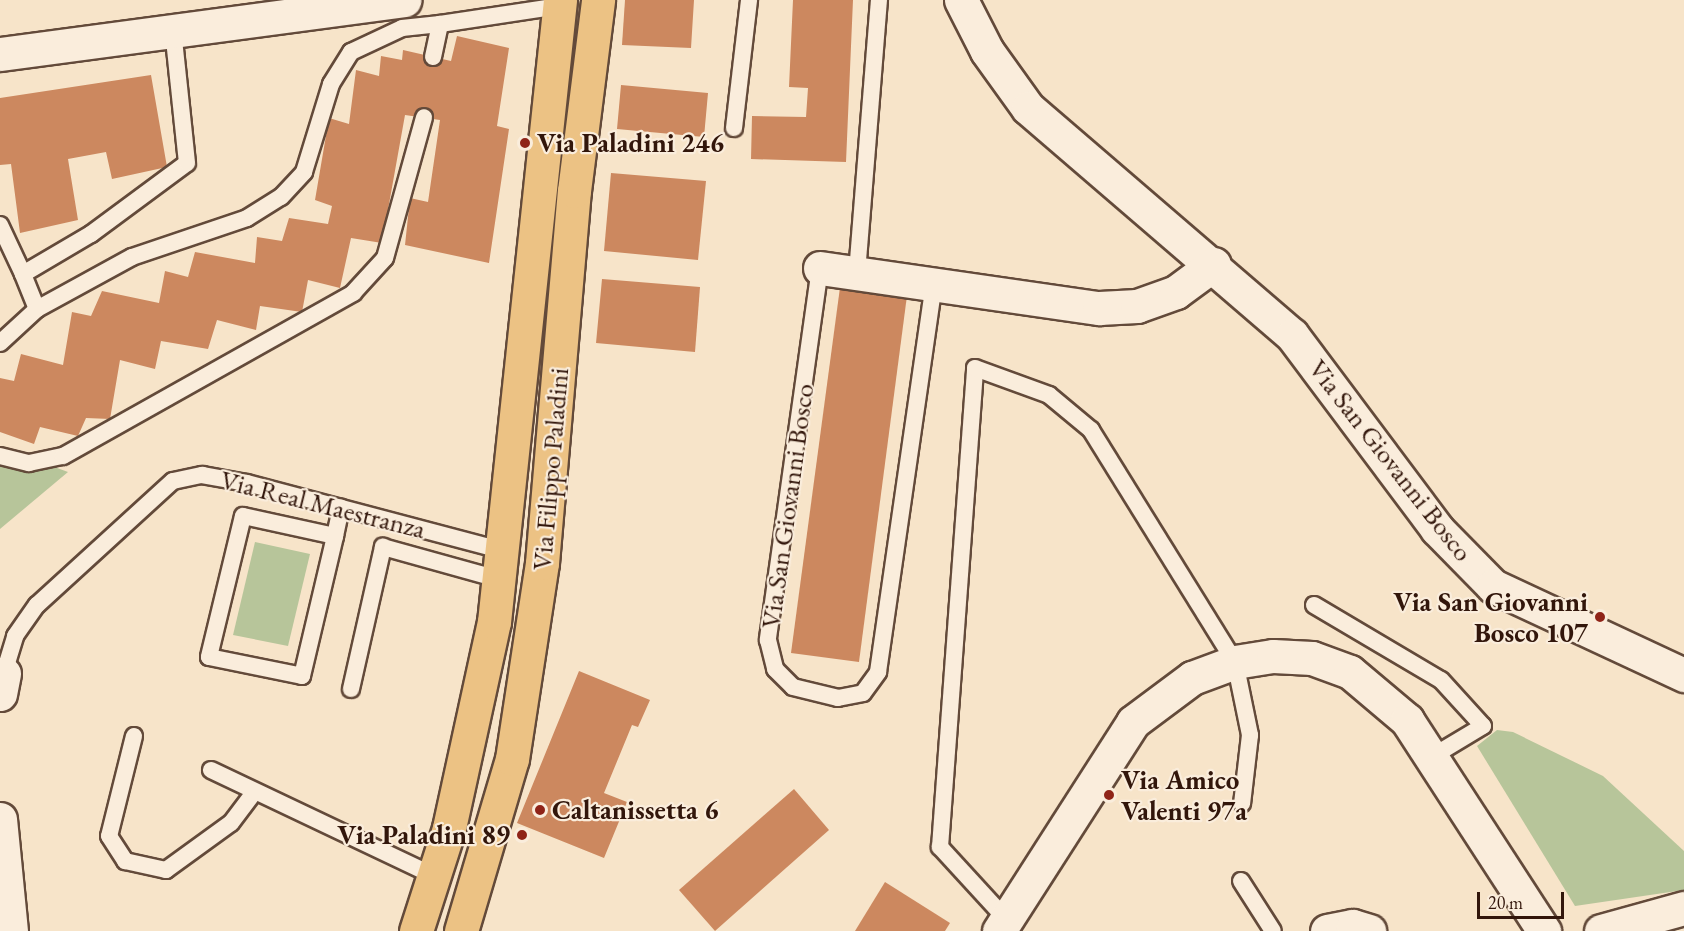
<!DOCTYPE html>
<html>
<head>
<meta charset="utf-8">
<style>
	body { margin:0 }
	#map { position:relative; width:1684px; height:931px; overflow:hidden; background:#f7e4c9; font-family:"EB Garamond",serif }
	div>[style] { position:absolute }
	.green>* { inset:0; background:#b7c59a }
	.building>* { inset:0; background:#cc885f }
	.roads { filter:drop-shadow(2px 0 #634a3a) drop-shadow(-2px 0 #634a3a) drop-shadow(0 2px #634a3a) drop-shadow(0 -2px #634a3a) }
	.lane>* { height:16px; margin:-8px; padding:0 8px; transform-origin:8px; border-radius:8px; background:#faeddc }
	.street>* { height:33px; margin:-16.5px; padding:0 16.5px; transform-origin:16.5px; border-radius:16.5px; background:#faeddc }
	.primary>* { height:33px; margin:-16.5px; padding:0 16.5px; transform-origin:16.5px; border-radius:16.5px; background:#ecc284 }
	.dots>* { width:16px; height:16px; translate:-50% -50%; box-sizing:border-box; border:3px solid #faeddc; border-radius:50% }
	span { translate:-50% -50%; white-space:nowrap; text-align:center; line-height:1.15; -webkit-text-stroke:4.5px #faeddc; paint-order:stroke }
	.poi-label { font-size:27px; color:#32160b; font-weight:700 }
	.left { translate:0 -50%; text-align:left }
	.right { translate:-100% -50%; text-align:right }
	.street-label { font-size:27px; color:#32160b }
	.scale { position:absolute; left:1477px; top:892px; width:87px; height:27px; box-sizing:border-box; border:3px solid #32160b; border-top:0; padding-left:8px; font-size:18px; line-height:21px; white-space:nowrap; color:#32160b; -webkit-text-stroke:4px #faeddc; paint-order:stroke }
</style>
</head>
<body>
<div id="map">
	<div class="green">
		<i style="clip-path:polygon(0 447px,68px 472px,0 529px)"></i>
		<i style="clip-path:polygon(255px 542px,310px 554px,288px 646px,233px 635px)"></i>
		<i style="clip-path:polygon(1497px 730px,1513px 732px,1603px 776px,1684px 851px,1684px 890px,1575px 906px,1477px 746px)"></i>
	</div>
	<div class="building">
		<i style="clip-path:polygon(625px 0,694px 0,691px 48px,622px 45px)"></i>
		<i style="clip-path:polygon(793px 0,853px 0,846px 162px,751px 159px,752px 116px,806px 117px,808px 88px,789px 87px)"></i>
		<i style="clip-path:polygon(457px 36px,509px 48px,497px 126px,509px 129px,489px 263px,405px 245px,410px 198px,428px 202px,440px 120px,405px 115px,382px 243px,351px 238px,340px 288px,308px 280px,302px 312px,260px 306px,256px 330px,217px 320px,208px 349px,161px 341px,155px 369px,120px 360px,110px 419px,86px 418px,78px 436px,40px 427px,34px 444px,0 432px,0 378px,14px 381px,21px 354px,63px 365px,72px 312px,91px 316px,102px 291px,159px 303px,165px 271px,188px 277px,195px 252px,255px 263px,257px 237px,282px 241px,289px 218px,328px 224px,332px 206px,315px 200px,329px 118px,349px 124px,356px 70px,379px 76px,381px 56px,402px 60px,403px 50px,451px 61px)"></i>
		<i style="clip-path:polygon(151px 75px,167px 167px,112px 179px,106px 152px,68px 159px,78px 220px,20px 233px,11px 164px,0 165px,0 98px)"></i>
		<i style="clip-path:polygon(621px 85px,708px 93px,704px 137px,617px 129px)"></i>
		<i style="clip-path:polygon(611px 173px,706px 181px,698px 260px,604px 251px)"></i>
		<i style="clip-path:polygon(602px 279px,700px 287px,695px 352px,596px 343px)"></i>
		<i style="clip-path:polygon(841px 280px,908px 288px,859px 662px,791px 653px)"></i>
		<i style="clip-path:polygon(579px 671px,650px 700px,638px 727px,632px 725px,604px 793px,627px 802px,604px 858px,517px 823px)"></i>
		<i style="clip-path:polygon(794px 789px,829px 830px,715px 931px,679px 890px)"></i>
		<i style="clip-path:polygon(885px 882px,950px 923px,945px 931px,855px 931px)"></i>
	</div>
	<div class="roads">
		<div class="lane">
			<i style="left:433px;top:57px;width:34px;rotate:-78deg"></i>
			<i style="left:440px;top:24px;width:120px;rotate:-8.6deg"></i>
			<i style="left:734px;top:128px;width:129px;rotate:-83.3deg"></i>
			<i style="left:0;top:225px;width:54px;rotate:64.9deg"></i>
			<i style="left:820px;top:268px;width:376px;rotate:98deg"></i>
			<i style="left:768px;top:640px;width:30px;rotate:76deg"></i>
			<i style="left:775px;top:669px;width:25px;rotate:45deg"></i>
			<i style="left:793px;top:687px;width:46px;rotate:13.7deg"></i>
			<i style="left:838px;top:698px;width:25px;rotate:-11deg"></i>
			<i style="left:863px;top:693px;width:26px;rotate:-54deg"></i>
			<i style="left:878px;top:672px;width:392px;rotate:-81.8deg"></i>
			<i style="left:857px;top:273px;width:274px;rotate:-85.4deg"></i>
			<i style="left:37px;top:309px;width:38px;rotate:-112deg"></i>
			<i style="left:23px;top:274px;width:79px;rotate:-30.5deg"></i>
			<i style="left:91px;top:234px;width:119px;rotate:-36.5deg"></i>
			<i style="left:187px;top:163px;width:135px;rotate:-96deg"></i>
			<i style="left:0;top:343px;width:50px;rotate:-42.6deg"></i>
			<i style="left:37px;top:309px;width:108px;rotate:-28.7deg"></i>
			<i style="left:132px;top:257px;width:121px;rotate:-18.7deg"></i>
			<i style="left:247px;top:218px;width:40px;rotate:-32deg"></i>
			<i style="left:281px;top:197px;width:34px;rotate:-47deg"></i>
			<i style="left:304px;top:172px;width:92px;rotate:-72.9deg"></i>
			<i style="left:331px;top:84px;width:38px;rotate:-58deg"></i>
			<i style="left:351px;top:52px;width:56px;rotate:-25.2deg"></i>
			<i style="left:402px;top:28px;width:38px;rotate:-6deg"></i>
			<i style="left:0;top:456px;width:30px;rotate:14deg"></i>
			<i style="left:29px;top:463px;width:35px;rotate:-12deg"></i>
			<i style="left:63px;top:456px;width:333px;rotate:-29.3deg"></i>
			<i style="left:353px;top:293px;width:47px;rotate:-47.6deg"></i>
			<i style="left:385px;top:258px;width:146px;rotate:-74.5deg"></i>
			<i style="left:335px;top:536px;width:94px;rotate:-167.7deg"></i>
			<i style="left:243px;top:516px;width:145px;rotate:103.6deg"></i>
			<i style="left:209px;top:657px;width:95px;rotate:11.5deg"></i>
			<i style="left:302px;top:676px;width:144px;rotate:-76.7deg"></i>
			<i style="left:335px;top:536px;width:29px;rotate:-78deg"></i>
			<i style="left:1314px;top:605px;width:147px;rotate:30.6deg"></i>
			<i style="left:1441px;top:680px;width:62px;rotate:47.6deg"></i>
			<i style="left:1483px;top:726px;width:58px;rotate:149deg"></i>
			<i style="left:4px;top:673px;width:39px;rotate:-73deg"></i>
			<i style="left:15px;top:636px;width:38px;rotate:-55deg"></i>
			<i style="left:37px;top:605px;width:184px;rotate:-42.4deg"></i>
			<i style="left:173px;top:481px;width:30px;rotate:-12deg"></i>
			<i style="left:202px;top:475px;width:46px;rotate:10.1deg"></i>
			<i style="left:247px;top:483px;width:263px;rotate:14.8deg"></i>
			<i style="left:351px;top:689px;width:146px;rotate:-77.3deg"></i>
			<i style="left:383px;top:547px;width:119px;rotate:15.5deg"></i>
			<i style="left:134px;top:736px;width:103px;rotate:104deg"></i>
			<i style="left:109px;top:836px;width:30px;rotate:57deg"></i>
			<i style="left:125px;top:861px;width:42px;rotate:12.4deg"></i>
			<i style="left:166px;top:870px;width:80px;rotate:-35.9deg"></i>
			<i style="left:231px;top:823px;width:36px;rotate:-53deg"></i>
			<i style="left:211px;top:770px;width:249px;rotate:25.4deg"></i>
			<i style="left:1241px;top:881px;width:59px;rotate:57.4deg"></i>
			<i style="left:1006px;top:919px;width:98px;rotate:-132.5deg"></i>
			<i style="left:940px;top:847px;width:480px;rotate:-85.8deg"></i>
			<i style="left:975px;top:368px;width:79px;rotate:20deg"></i>
			<i style="left:1049px;top:395px;width:55px;rotate:39.8deg"></i>
			<i style="left:1091px;top:430px;width:273px;rotate:58.2deg"></i>
			<i style="left:1235px;top:662px;width:75px;rotate:78.4deg"></i>
			<i style="left:1250px;top:735px;width:69px;rotate:96.6deg"></i>
		</div>
		<div class="street">
			<i style="left:961px;top:0;width:57px;rotate:63deg"></i>
			<i style="left:987px;top:51px;width:70px;rotate:54.3deg"></i>
			<i style="left:1028px;top:108px;width:348px;rotate:40.7deg"></i>
			<i style="left:1292px;top:335px;width:242px;rotate:53.2deg"></i>
			<i style="left:1437px;top:529px;width:80px;rotate:45.5deg"></i>
			<i style="left:1493px;top:586px;width:211px;rotate:25deg"></i>
			<i style="left:0;top:54px;width:408px;rotate:-7.6deg"></i>
			<i style="left:820px;top:268px;width:282px;rotate:8.2deg"></i>
			<i style="left:1099px;top:308px;width:38px;rotate:-3deg"></i>
			<i style="left:1137px;top:306px;width:41px;rotate:-19.7deg"></i>
			<i style="left:1176px;top:292px;width:47px;rotate:-36.4deg"></i>
			<i style="left:0;top:694px;width:21px;rotate:-79deg"></i>
			<i style="left:0;top:819px;width:113px;rotate:84.4deg"></i>
			<i style="left:999px;top:931px;width:248px;rotate:-57.3deg"></i>
			<i style="left:1133px;top:722px;width:74px;rotate:-36.7deg"></i>
			<i style="left:1192px;top:678px;width:46px;rotate:-20.4deg"></i>
			<i style="left:1235px;top:662px;width:38px;rotate:-9deg"></i>
			<i style="left:1273px;top:656px;width:39px;rotate:3deg"></i>
			<i style="left:1312px;top:658px;width:40px;rotate:20.2deg"></i>
			<i style="left:1350px;top:672px;width:75px;rotate:40.1deg"></i>
			<i style="left:1407px;top:720px;width:252px;rotate:57deg"></i>
			<i style="left:1327px;top:931px;width:26px;rotate:-11deg"></i>
			<i style="left:1353px;top:926px;width:17px;rotate:17deg"></i>
			<i style="left:1601px;top:931px;width:86px;rotate:-15.5deg"></i>
		</div>
		<div class="primary">
			<i style="left:416px;top:931px;width:108px;rotate:-72.2deg"></i>
			<i style="left:449px;top:828px;width:211px;rotate:-77.7deg"></i>
			<i style="left:494px;top:622px;width:625px;rotate:-83.94deg"></i>
			<i style="left:461px;top:931px;width:179px;rotate:-73.5deg"></i>
			<i style="left:512px;top:759px;width:198px;rotate:-81.3deg"></i>
			<i style="left:542px;top:563px;width:373px;rotate:-85.1deg"></i>
			<i style="left:574px;top:191px;width:193px;rotate:-82.8deg"></i>
		</div>
	</div>
	<div class="dots">
		<i style="left:525px;top:143px;background:#8f2418"></i>
		<i style="left:1600px;top:617px;background:#8f2418"></i>
		<i style="left:1109px;top:795px;background:#8f2418"></i>
		<i style="left:540px;top:810px;background:#8f2418"></i>
		<i style="left:522px;top:835px;background:#8f2418"></i>
	</div>
	<div class="poi-label">
		<span class="left" style="left:537px;top:143px">Via Paladini 246</span>
		<span class="right" style="left:1588px;top:617px">Via San Giovanni<br>Bosco 107</span>
		<span class="left" style="left:1121px;top:795px">Via Amico<br>Valenti 97a</span>
		<span class="left" style="left:552px;top:810px">Caltanissetta 6</span>
		<span class="right" style="left:510px;top:835px">Via Paladini 89</span>
	</div>
	<div class="street-label">
		<span style="left:1391px;top:460px;rotate:52deg">Via San Giovanni Bosco</span>
		<span style="left:550px;top:469px;rotate:-85deg">Via Filippo Paladini</span>
		<span style="left:323px;top:504px;rotate:14deg">Via Real Maestranza</span>
		<span style="left:787px;top:506px;rotate:-82deg">Via San Giovanni Bosco</span>
	</div>
	<div class="scale">20 m</div>
</div>
</body>
</html>
